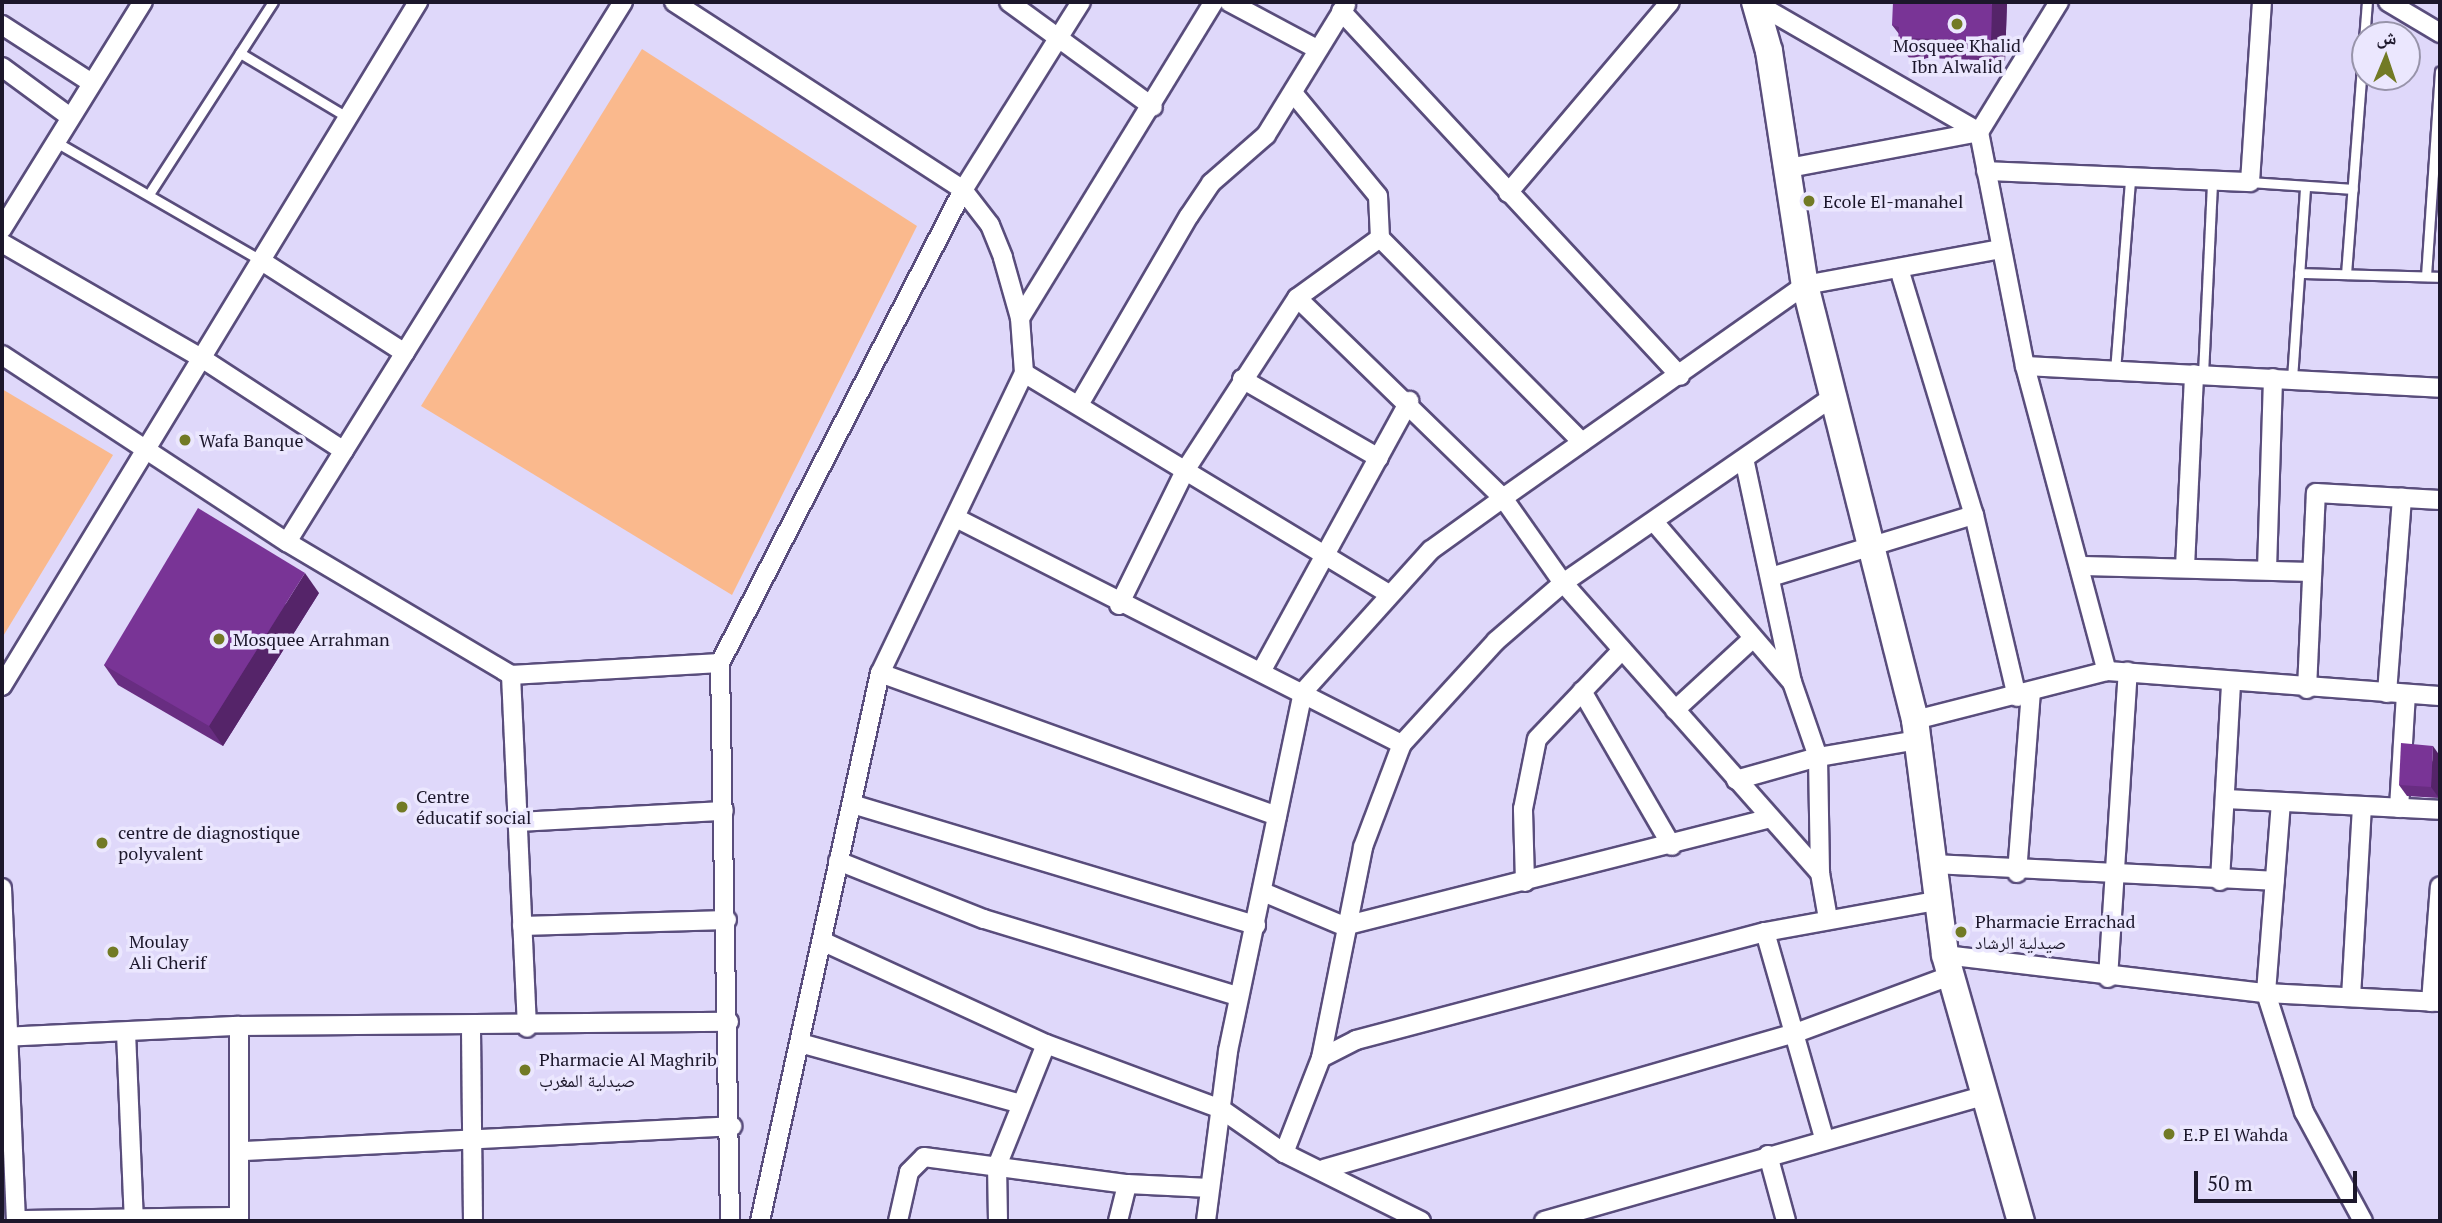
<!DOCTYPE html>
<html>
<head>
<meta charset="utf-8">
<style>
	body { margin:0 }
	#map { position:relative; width:2442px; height:1223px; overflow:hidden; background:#dfd8fa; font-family:"PT Serif","Noto Naskh Arabic",serif }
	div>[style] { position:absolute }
	.green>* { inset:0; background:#fab98d }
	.roads { filter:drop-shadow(2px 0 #594d7c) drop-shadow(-2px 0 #594d7c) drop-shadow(0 2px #594d7c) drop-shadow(0 -2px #594d7c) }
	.lane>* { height:9px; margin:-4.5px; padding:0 4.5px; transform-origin:4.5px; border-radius:4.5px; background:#fff }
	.street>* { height:18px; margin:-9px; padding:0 9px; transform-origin:9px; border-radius:9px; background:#fff }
	.secondary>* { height:26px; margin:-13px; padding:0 13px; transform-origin:13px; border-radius:13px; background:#fff }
	.wall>* { inset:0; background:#682d81 }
	.shaded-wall>* { inset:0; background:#552469 }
	.building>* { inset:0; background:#793496 }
	.dots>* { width:19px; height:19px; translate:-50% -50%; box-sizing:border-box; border:4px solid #ebe7fe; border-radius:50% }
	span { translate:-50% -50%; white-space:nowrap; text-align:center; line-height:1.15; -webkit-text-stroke:7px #ebe7fe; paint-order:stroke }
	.poi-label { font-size:18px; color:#1c172b }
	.left { translate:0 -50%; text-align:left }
	.frame { position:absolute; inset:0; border:4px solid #1c172b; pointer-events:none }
	.north { position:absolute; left:2351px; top:21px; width:70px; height:70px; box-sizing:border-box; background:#ebe7fe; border:2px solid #9894aa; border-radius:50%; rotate:2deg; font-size:19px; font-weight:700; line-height:28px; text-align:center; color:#1c172b }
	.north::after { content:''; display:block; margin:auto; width:24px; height:32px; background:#727a25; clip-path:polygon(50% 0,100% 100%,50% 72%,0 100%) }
	.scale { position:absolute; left:2194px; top:1171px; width:163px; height:32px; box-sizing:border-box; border:4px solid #1c172b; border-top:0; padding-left:9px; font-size:21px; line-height:24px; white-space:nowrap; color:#1c172b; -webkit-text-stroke:5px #ebe7fe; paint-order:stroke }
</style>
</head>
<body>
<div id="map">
	<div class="green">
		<i style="clip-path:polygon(642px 49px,917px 226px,732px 595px,421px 406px)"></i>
		<i style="clip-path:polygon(2px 389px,113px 455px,2px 638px)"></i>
	</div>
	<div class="roads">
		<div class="lane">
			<i style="left:240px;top:53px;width:125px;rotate:30.9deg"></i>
			<i style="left:56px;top:142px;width:236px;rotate:30deg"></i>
			<i style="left:2250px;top:182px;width:103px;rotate:3.9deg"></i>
			<i style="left:151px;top:191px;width:225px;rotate:-57.2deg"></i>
			<i style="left:2299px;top:273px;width:141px;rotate:1.6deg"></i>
			<i style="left:2346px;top:274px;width:273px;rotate:-85.6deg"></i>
			<i style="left:2426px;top:276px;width:205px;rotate:-86.1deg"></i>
			<i style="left:2115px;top:371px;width:192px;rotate:-85.5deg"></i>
			<i style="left:2203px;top:374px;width:192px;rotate:-87.3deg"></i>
			<i style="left:2292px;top:379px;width:193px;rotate:-86.1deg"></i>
		</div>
		<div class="street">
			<i style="left:674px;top:2px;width:345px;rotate:33deg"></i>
			<i style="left:963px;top:190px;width:44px;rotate:52.4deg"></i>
			<i style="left:990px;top:225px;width:35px;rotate:68deg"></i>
			<i style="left:1003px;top:258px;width:62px;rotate:74.2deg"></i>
			<i style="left:1020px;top:318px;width:55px;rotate:85.8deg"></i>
			<i style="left:1024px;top:373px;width:333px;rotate:115.6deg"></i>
			<i style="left:880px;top:673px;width:561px;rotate:102.35deg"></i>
			<i style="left:1009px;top:2px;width:178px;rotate:36.1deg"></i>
			<i style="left:1229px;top:2px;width:100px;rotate:28.1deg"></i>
			<i style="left:2388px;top:2px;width:61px;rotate:30.8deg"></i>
			<i style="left:1761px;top:6px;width:252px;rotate:30deg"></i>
			<i style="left:1979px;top:132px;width:238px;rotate:78.9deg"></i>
			<i style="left:2025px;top:366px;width:316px;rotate:75deg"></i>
			<i style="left:2107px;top:671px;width:334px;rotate:4.3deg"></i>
			<i style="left:1341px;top:11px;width:498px;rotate:47.1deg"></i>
			<i style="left:2px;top:25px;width:105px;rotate:32.9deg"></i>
			<i style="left:2px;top:67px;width:84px;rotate:36.3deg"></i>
			<i style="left:1789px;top:168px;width:193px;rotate:-10.7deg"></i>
			<i style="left:1979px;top:132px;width:153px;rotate:-58.4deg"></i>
			<i style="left:1986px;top:171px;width:264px;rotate:2.4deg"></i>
			<i style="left:2250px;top:182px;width:180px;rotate:-86.2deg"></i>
			<i style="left:1508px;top:193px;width:250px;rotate:-49.7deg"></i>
			<i style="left:2px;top:229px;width:267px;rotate:-58.2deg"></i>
			<i style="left:1380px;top:238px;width:287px;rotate:45.3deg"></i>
			<i style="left:2px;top:243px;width:232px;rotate:30deg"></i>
			<i style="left:203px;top:359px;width:168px;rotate:33.1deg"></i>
			<i style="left:260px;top:260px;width:172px;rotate:32.7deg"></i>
			<i style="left:1900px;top:272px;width:254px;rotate:73.1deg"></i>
			<i style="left:1974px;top:515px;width:187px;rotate:76.7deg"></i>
			<i style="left:1020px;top:318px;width:371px;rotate:-58.5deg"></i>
			<i style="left:2px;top:355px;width:341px;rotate:33.3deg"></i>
			<i style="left:287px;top:542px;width:261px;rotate:30.7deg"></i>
			<i style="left:511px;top:675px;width:209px;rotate:-3.3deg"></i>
			<i style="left:2025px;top:366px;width:416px;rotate:3deg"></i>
			<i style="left:1024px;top:373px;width:424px;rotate:31.2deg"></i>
			<i style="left:1242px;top:379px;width:158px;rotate:30deg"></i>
			<i style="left:1080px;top:403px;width:216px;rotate:-59.8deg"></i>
			<i style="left:1189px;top:216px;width:40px;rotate:-56deg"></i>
			<i style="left:1211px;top:183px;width:73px;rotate:-41.1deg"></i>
			<i style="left:1266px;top:135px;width:153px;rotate:-58.4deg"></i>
			<i style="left:1745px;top:463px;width:224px;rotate:77.9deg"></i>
			<i style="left:1792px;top:682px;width:79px;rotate:70.9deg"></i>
			<i style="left:1818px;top:757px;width:116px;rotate:89deg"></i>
			<i style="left:1820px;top:873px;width:47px;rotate:80.1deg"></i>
			<i style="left:956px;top:518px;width:500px;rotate:26.9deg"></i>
			<i style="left:1655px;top:523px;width:210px;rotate:49.3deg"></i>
			<i style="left:287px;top:542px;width:636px;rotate:-58.11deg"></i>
			<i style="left:2083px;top:566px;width:229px;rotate:1.5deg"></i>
			<i style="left:2185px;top:567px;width:193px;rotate:-87.3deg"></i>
			<i style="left:2267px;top:570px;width:192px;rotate:-88.2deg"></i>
			<i style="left:1774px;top:576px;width:209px;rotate:-17deg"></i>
			<i style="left:1119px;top:605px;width:152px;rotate:-63.8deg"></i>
			<i style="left:1186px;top:469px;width:204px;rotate:-57deg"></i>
			<i style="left:1297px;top:298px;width:102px;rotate:-35.9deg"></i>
			<i style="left:1380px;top:238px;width:42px;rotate:-92.7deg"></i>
			<i style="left:1378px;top:196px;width:132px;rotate:-129.5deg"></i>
			<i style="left:1262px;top:670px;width:307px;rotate:-61.3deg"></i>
			<i style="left:880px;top:673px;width:422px;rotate:19.8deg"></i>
			<i style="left:511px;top:675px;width:353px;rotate:87.4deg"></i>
			<i style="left:2px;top:686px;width:801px;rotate:-58.69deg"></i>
			<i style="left:2307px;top:689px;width:196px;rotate:-87.4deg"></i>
			<i style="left:2316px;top:493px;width:124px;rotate:3.2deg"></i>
			<i style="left:1582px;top:691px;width:179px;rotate:59.9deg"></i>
			<i style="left:2387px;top:693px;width:196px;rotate:-85.6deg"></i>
			<i style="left:1675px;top:710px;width:103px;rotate:-42.6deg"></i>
			<i style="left:1915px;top:720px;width:198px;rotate:-14.3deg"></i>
			<i style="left:1736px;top:780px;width:85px;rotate:-15.7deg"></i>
			<i style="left:1818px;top:757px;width:100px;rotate:-9.7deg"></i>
			<i style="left:2225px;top:799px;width:215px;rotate:2.9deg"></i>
			<i style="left:2281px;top:802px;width:192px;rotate:94.5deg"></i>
			<i style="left:2266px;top:993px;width:125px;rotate:72.3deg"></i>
			<i style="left:2304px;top:1112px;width:124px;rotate:61.6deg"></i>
			<i style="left:852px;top:804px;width:422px;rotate:16.7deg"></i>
			<i style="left:2399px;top:808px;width:114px;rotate:-86.5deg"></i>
			<i style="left:518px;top:822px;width:206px;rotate:-3.1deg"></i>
			<i style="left:838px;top:861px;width:157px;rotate:21.7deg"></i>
			<i style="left:984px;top:919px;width:265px;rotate:16.9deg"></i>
			<i style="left:1932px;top:864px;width:343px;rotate:2.8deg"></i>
			<i style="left:1820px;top:873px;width:387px;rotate:-131.5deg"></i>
			<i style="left:1563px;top:583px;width:104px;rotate:-125.2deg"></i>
			<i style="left:1503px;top:498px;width:370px;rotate:-35.2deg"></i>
			<i style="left:1805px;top:285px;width:199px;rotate:-10.4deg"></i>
			<i style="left:2017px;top:873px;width:181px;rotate:-85.6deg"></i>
			<i style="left:2220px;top:881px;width:199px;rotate:-86.8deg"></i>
			<i style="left:1525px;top:882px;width:73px;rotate:-91.6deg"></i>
			<i style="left:1523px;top:809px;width:71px;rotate:-78.7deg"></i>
			<i style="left:1537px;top:739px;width:123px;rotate:-46.3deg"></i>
			<i style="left:2px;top:888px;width:333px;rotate:87.6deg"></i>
			<i style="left:1263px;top:892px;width:88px;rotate:22.8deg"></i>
			<i style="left:1344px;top:926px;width:436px;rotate:-14.2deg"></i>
			<i style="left:522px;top:926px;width:205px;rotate:-1.7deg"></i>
			<i style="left:1765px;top:932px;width:214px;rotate:74deg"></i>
			<i style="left:824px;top:942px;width:244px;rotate:24.7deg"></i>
			<i style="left:1046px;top:1044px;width:187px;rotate:20.4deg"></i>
			<i style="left:1221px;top:1109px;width:77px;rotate:34.9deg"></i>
			<i style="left:1284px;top:1153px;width:153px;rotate:26.4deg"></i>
			<i style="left:1945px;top:955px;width:323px;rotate:6.8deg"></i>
			<i style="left:2266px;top:993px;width:174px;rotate:3deg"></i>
			<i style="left:2108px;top:978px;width:307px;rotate:-86.3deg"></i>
			<i style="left:2351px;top:997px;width:191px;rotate:-86.7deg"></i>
			<i style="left:2431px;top:1002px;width:116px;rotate:-85.6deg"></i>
			<i style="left:471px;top:1029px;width:192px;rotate:89.4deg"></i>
			<i style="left:126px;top:1032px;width:189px;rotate:87.6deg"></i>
			<i style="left:2px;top:1037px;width:237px;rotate:-2.7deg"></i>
			<i style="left:239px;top:1026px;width:490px;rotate:-0.5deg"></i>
			<i style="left:800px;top:1043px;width:229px;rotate:15.4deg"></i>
			<i style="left:1321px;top:1058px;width:215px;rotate:-78.7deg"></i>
			<i style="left:1363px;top:847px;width:110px;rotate:-69.3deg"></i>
			<i style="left:1402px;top:744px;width:139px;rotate:-47.6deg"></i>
			<i style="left:1496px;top:641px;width:89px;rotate:-40.9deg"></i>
			<i style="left:1563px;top:583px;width:326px;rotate:-34.6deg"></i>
			<i style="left:244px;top:1151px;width:489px;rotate:-2.9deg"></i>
			<i style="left:1284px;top:1153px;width:102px;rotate:-68.7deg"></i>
			<i style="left:1321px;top:1058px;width:39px;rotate:-27deg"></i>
			<i style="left:1356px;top:1040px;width:423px;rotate:-14.8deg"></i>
			<i style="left:1765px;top:932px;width:174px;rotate:-10.3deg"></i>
			<i style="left:1768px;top:1155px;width:68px;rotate:74.7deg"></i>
			<i style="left:1324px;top:1169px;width:488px;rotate:-16.1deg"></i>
			<i style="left:1793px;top:1034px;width:167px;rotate:-20.3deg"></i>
			<i style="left:16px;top:1220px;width:223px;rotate:-0.8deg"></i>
			<i style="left:239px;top:1221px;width:195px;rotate:-90deg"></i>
			<i style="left:730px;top:1221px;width:558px;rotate:-91.03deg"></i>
			<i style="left:720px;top:663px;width:532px;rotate:-62.81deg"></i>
			<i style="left:963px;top:190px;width:222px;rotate:-57.9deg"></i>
			<i style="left:898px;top:1221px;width:50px;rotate:-77.3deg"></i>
			<i style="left:909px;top:1172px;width:21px;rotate:-45deg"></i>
			<i style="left:924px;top:1157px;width:205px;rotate:7.6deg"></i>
			<i style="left:1127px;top:1184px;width:83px;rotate:2.8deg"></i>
			<i style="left:998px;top:1221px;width:55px;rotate:-91deg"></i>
			<i style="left:997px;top:1166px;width:131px;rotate:-68.1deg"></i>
			<i style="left:1118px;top:1221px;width:38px;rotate:-76deg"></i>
			<i style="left:1206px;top:1221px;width:171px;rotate:-82.6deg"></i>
			<i style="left:1228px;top:1051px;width:367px;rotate:-78.2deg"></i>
			<i style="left:1303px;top:692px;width:191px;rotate:-48deg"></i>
			<i style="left:1431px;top:550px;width:89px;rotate:-35.8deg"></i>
			<i style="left:1503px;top:498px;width:287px;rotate:-135.8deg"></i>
			<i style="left:1544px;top:1221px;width:461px;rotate:-15.9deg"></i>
		</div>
		<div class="secondary">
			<i style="left:1755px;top:2px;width:51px;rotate:74.1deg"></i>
			<i style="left:1769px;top:51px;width:237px;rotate:81.3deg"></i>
			<i style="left:1805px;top:285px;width:449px;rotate:75.8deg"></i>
			<i style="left:1915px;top:720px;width:237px;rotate:82.7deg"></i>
			<i style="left:1945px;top:955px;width:277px;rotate:74.1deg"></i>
		</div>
	</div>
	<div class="wall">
		<i style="clip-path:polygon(2007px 2px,2005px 61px,1927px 58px,1913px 63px,1898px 43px,1899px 34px,1892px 25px)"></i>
		<i style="clip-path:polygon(319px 593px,223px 746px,118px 685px,104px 665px)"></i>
		<i style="clip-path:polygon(2440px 756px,2439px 798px,2407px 796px,2399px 785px)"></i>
	</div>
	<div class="shaded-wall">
		<i style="clip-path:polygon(1992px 2px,2007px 2px,2005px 61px,1991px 41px)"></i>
		<i style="clip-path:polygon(305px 573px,319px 593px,223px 746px,209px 726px)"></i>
		<i style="clip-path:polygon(2433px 746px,2440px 756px,2439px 798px,2431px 787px)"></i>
	</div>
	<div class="building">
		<i style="clip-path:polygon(1893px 2px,1992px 2px,1991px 41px,1913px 38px,1898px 43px,1899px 27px,1892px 25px)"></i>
		<i style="clip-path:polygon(198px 508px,305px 573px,209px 726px,104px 665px)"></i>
		<i style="clip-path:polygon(2401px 743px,2433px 746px,2431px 787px,2399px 785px)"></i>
	</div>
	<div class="dots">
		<i style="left:1957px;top:24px;background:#727a25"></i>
		<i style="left:1809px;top:201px;background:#727a25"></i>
		<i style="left:185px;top:440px;background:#727a25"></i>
		<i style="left:219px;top:639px;background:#727a25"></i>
		<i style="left:402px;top:807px;background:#727a25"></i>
		<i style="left:102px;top:843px;background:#727a25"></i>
		<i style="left:1961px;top:932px;background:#727a25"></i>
		<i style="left:113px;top:952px;background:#727a25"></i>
		<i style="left:525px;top:1070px;background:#727a25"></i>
		<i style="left:2169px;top:1134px;background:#727a25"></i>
	</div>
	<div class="poi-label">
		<span style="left:1957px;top:56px">Mosquee Khalid<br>Ibn Alwalid</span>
		<span class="left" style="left:1823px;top:201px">Ecole El-manahel</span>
		<span class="left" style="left:199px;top:440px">Wafa Banque</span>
		<span class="left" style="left:233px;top:639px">Mosquee Arrahman</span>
		<span class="left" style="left:416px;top:807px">Centre<br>éducatif social</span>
		<span class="left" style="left:118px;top:843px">centre de diagnostique<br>polyvalent</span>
		<span class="left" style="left:1975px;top:932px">Pharmacie Errachad<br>صيدلية الرشاد</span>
		<span class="left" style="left:129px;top:952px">Moulay<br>Ali Cherif</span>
		<span class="left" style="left:539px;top:1070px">Pharmacie Al Maghrib<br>صيدلية المغرب</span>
		<span class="left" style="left:2183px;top:1134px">E.P El Wahda</span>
	</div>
	<div class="frame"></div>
	<div class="north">ش</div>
	<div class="scale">50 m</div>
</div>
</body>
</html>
